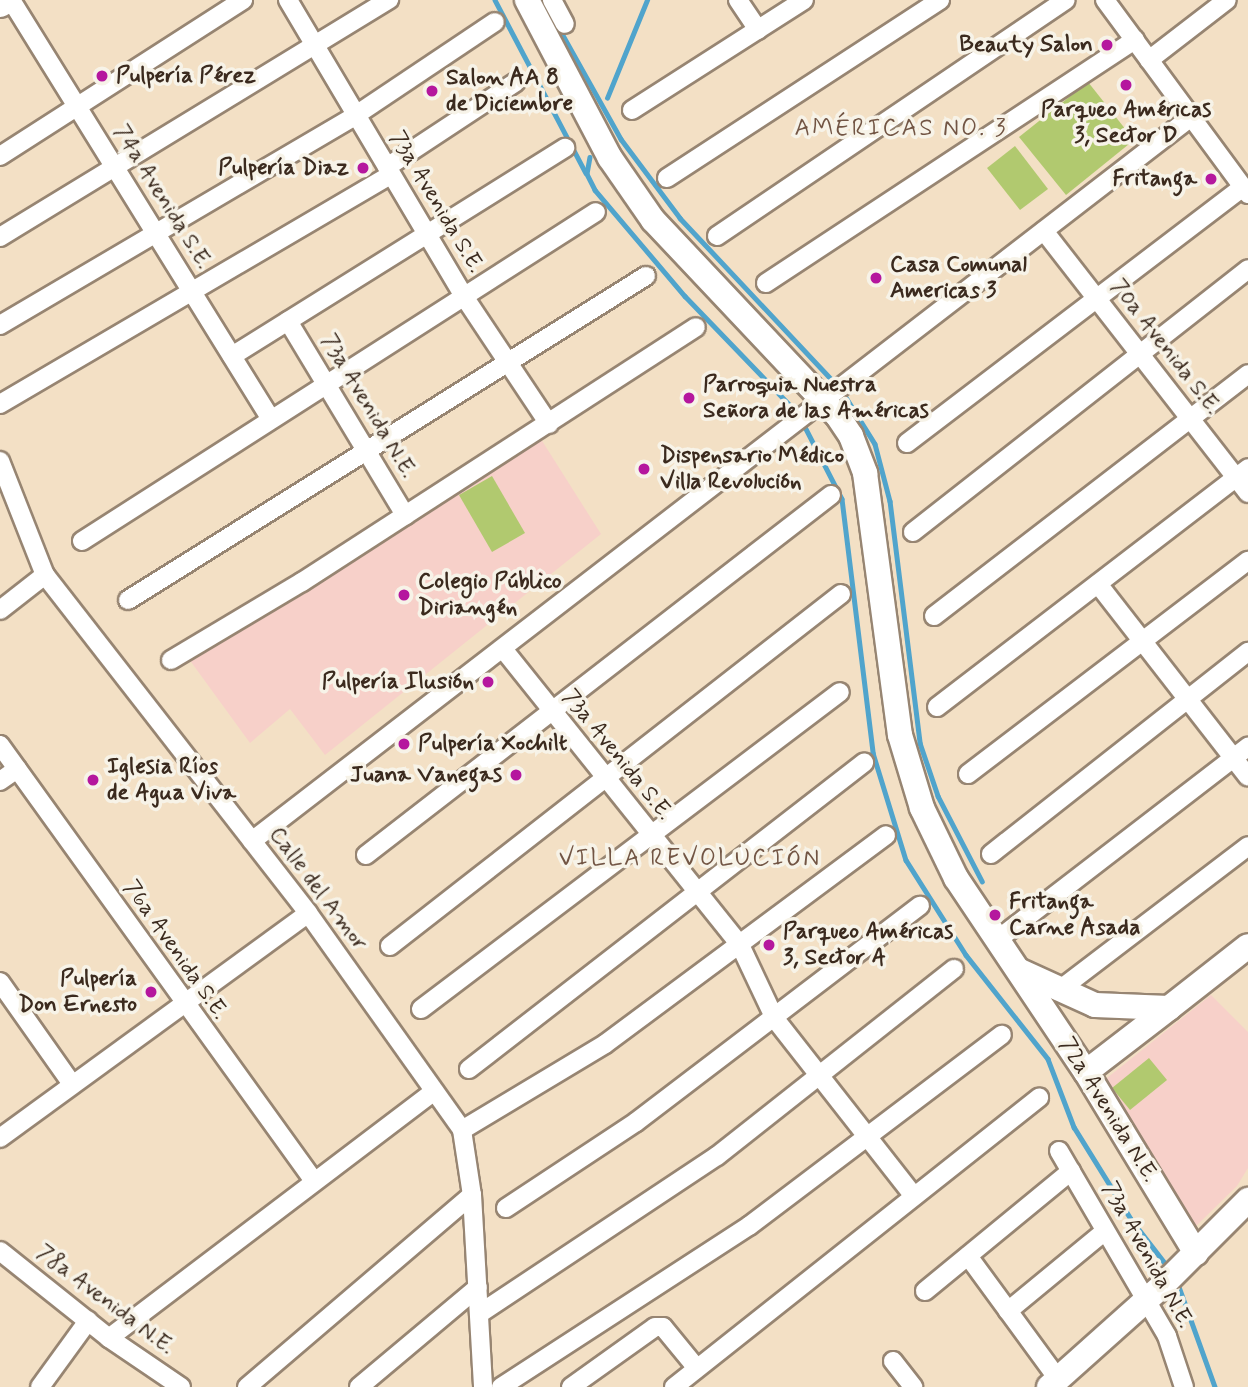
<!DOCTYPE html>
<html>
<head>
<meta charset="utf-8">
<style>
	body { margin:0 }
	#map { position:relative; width:1248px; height:1387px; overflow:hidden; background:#f3e0c5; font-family:Mynerve,sans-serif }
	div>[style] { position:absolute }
	.built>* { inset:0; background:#f7d0c9 }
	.green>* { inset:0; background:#b1c96f }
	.stream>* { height:4.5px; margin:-2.25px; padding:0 2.25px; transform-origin:2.25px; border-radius:2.25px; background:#50a4cc }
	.roads { filter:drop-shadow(2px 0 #978572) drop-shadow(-2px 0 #978572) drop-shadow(0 2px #978572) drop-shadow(0 -2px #978572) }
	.street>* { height:18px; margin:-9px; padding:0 9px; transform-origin:9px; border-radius:9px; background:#fff }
	.secondary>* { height:24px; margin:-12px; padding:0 12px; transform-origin:12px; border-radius:12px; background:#fff }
	.primary>* { height:26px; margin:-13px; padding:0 13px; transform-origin:13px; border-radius:13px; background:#fff }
	.dots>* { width:19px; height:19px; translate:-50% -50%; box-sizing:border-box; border:4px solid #f7f3e8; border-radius:50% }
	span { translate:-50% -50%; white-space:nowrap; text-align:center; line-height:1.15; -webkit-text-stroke:7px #f7f3e8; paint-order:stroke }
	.poi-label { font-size:23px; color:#3b2a1e; font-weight:700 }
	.right { translate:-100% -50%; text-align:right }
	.left { translate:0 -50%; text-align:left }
	.street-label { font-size:23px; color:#3b2a1e }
	.neighbourhood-label { font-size:24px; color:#725544; letter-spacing:2px }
</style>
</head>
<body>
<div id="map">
	<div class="built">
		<i style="clip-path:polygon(539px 436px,601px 534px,325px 755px,290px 709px,250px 743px,186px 655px)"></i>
		<i style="clip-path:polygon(1211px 995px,1248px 1032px,1248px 1168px,1237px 1186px,1193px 1229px,1102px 1082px)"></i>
	</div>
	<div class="green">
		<i style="clip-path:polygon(1088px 82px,1134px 140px,1066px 195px,1019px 137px)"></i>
		<i style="clip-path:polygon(1015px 146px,1048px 189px,1020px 210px,987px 168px)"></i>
		<i style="clip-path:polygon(492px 476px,525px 533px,492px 552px,459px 495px)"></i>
		<i style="clip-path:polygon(1149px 1058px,1167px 1080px,1130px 1110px,1112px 1088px)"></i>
	</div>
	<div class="stream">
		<i style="left:495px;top:0;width:195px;rotate:62.3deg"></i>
		<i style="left:559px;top:28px;width:127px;rotate:60.8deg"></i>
		<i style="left:621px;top:139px;width:99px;rotate:53.2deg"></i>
		<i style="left:680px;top:218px;width:228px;rotate:46.8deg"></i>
		<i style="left:607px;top:98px;width:106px;rotate:-67.8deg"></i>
		<i style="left:590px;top:157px;width:17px;rotate:100deg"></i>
		<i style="left:587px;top:174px;width:18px;rotate:63deg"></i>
		<i style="left:595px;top:190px;width:139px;rotate:49.7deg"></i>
		<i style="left:685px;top:296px;width:149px;rotate:46.1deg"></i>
		<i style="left:842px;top:391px;width:62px;rotate:58.1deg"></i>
		<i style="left:875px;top:444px;width:59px;rotate:75.3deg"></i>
		<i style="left:890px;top:501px;width:244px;rotate:82.9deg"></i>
		<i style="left:920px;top:743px;width:56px;rotate:71.2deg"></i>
		<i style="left:938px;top:796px;width:96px;rotate:62.6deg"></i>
		<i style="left:803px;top:423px;width:85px;rotate:62.8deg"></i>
		<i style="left:842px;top:499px;width:256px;rotate:83deg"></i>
		<i style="left:873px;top:753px;width:112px;rotate:72.9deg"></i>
		<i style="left:906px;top:860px;width:112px;rotate:57.7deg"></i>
		<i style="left:966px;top:955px;width:132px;rotate:51.7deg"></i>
		<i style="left:1048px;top:1059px;width:73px;rotate:69.1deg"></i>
		<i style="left:1074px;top:1127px;width:108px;rotate:58.2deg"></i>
		<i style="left:1131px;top:1219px;width:61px;rotate:52.4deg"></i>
		<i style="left:1178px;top:1284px;width:109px;rotate:70.2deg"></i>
	</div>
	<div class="roads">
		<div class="street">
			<i style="left:11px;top:0;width:493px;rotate:58.2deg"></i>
			<i style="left:288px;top:0;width:343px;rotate:59.3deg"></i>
			<i style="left:463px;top:295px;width:155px;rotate:56.3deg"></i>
			<i style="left:552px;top:0;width:27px;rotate:62deg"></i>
			<i style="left:738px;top:0;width:36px;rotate:56deg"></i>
			<i style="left:1105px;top:0;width:241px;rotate:53.6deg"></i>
			<i style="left:1149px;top:60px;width:98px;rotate:-37.6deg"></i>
			<i style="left:632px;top:110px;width:204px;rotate:-32.6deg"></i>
			<i style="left:0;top:156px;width:289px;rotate:-32.7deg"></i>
			<i style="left:387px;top:167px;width:154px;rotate:-33.4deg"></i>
			<i style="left:667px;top:178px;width:326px;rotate:-33.1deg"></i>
			<i style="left:1044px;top:231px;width:332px;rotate:52.1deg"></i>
			<i style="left:717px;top:236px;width:421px;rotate:-34.1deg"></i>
			<i style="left:0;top:237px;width:456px;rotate:-31.4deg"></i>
			<i style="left:766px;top:283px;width:442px;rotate:-33.4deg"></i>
			<i style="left:288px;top:321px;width:227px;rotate:58.9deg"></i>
			<i style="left:0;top:325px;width:413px;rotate:-30.5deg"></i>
			<i style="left:356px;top:115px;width:167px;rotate:-33.8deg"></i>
			<i style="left:232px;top:356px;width:393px;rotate:-32deg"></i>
			<i style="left:0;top:404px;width:453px;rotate:-30.4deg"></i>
			<i style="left:907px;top:443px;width:422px;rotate:-37.3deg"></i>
			<i style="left:0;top:461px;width:123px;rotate:68.5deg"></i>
			<i style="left:45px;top:575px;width:428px;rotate:52.1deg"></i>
			<i style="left:308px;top:913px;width:266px;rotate:54.6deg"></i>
			<i style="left:462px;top:1130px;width:66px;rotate:81.3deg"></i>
			<i style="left:472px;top:1195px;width:192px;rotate:86.7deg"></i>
			<i style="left:913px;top:532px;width:426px;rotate:-38.1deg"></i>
			<i style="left:82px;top:541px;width:610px;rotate:-32.62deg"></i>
			<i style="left:1098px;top:584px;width:244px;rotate:52.1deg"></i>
			<i style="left:128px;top:600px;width:611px;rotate:-32.03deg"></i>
			<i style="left:0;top:610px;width:57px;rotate:-37.9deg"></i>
			<i style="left:934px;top:616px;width:396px;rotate:-37.6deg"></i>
			<i style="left:503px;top:649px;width:379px;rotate:51.3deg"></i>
			<i style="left:740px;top:945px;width:82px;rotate:64.7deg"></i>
			<i style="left:775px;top:1019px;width:225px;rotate:51.9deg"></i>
			<i style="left:171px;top:660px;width:152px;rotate:-30.8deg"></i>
			<i style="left:302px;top:582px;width:469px;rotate:-32.9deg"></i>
			<i style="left:937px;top:707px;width:392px;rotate:-37.5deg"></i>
			<i style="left:0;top:745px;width:537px;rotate:54.24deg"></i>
			<i style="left:968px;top:774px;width:352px;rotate:-37.3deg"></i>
			<i style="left:0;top:781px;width:21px;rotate:-35deg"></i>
			<i style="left:252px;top:841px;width:1186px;rotate:-37.63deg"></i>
			<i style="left:991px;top:854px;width:327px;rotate:-38.2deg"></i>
			<i style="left:366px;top:855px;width:588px;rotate:-37.75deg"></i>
			<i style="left:997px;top:940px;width:317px;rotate:-37.6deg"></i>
			<i style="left:390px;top:946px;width:572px;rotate:-37.97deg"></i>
			<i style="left:0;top:982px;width:125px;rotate:54.8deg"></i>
			<i style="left:1058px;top:991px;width:239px;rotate:-37.3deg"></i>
			<i style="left:421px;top:1009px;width:525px;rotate:-37.11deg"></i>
			<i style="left:469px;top:1069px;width:500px;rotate:-37.8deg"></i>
			<i style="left:462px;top:1130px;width:167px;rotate:-31deg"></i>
			<i style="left:605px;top:1044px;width:350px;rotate:-36.6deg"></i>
			<i style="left:0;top:1138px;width:381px;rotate:-36.1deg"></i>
			<i style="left:1059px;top:1151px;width:214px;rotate:59.7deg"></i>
			<i style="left:1167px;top:1336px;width:54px;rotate:71.6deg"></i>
			<i style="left:506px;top:1208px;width:156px;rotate:-33.5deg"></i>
			<i style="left:636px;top:1122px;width:357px;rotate:-37.3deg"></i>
			<i style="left:0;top:1251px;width:139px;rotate:38.6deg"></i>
			<i style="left:109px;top:1338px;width:87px;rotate:34.2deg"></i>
			<i style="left:968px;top:1256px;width:152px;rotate:53.8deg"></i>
			<i style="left:925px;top:1291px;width:189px;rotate:-39.4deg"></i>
			<i style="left:1008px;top:1311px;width:126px;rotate:-39.5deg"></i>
			<i style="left:479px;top:1314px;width:286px;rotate:-33.6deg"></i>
			<i style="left:717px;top:1156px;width:302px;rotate:-38.3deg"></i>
			<i style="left:109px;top:1338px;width:408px;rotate:-37.2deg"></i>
			<i style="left:893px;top:1361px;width:33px;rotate:52deg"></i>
			<i style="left:40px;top:1387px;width:82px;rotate:-54deg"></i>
			<i style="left:247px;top:1387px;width:296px;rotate:-40.5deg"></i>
			<i style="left:359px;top:1387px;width:155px;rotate:-40deg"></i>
			<i style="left:501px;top:1387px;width:296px;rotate:-33deg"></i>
			<i style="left:749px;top:1226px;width:317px;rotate:-37.1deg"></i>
			<i style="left:571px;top:1387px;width:103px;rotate:-35.5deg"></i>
			<i style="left:655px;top:1327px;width:8px"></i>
			<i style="left:663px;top:1327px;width:50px;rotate:50.6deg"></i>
			<i style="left:674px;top:1387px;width:466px;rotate:-38.4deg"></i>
		</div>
		<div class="secondary">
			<i style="left:527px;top:0;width:178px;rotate:62.3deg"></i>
			<i style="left:610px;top:158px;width:75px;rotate:55.3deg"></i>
			<i style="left:653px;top:220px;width:268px;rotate:46.7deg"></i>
			<i style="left:837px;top:415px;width:25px;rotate:56deg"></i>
			<i style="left:851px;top:436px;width:40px;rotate:69deg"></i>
			<i style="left:865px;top:473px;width:264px;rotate:82.4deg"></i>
			<i style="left:900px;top:735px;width:76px;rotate:73.2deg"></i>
			<i style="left:922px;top:808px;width:78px;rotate:64.1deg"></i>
			<i style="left:956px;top:878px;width:234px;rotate:56.2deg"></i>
			<i style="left:1086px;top:1072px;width:212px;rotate:58.7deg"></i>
			<i style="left:1020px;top:971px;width:82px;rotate:24.4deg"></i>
			<i style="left:1095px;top:1005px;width:74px;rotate:2.3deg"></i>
			<i style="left:1169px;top:1008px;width:100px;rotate:-38.1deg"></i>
			<i style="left:1086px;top:1072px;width:105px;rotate:-37.6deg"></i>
			<i style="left:1049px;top:1387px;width:152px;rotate:-41.8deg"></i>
			<i style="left:1162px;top:1286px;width:122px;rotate:-45deg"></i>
		</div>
		<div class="primary">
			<i style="left:0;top:4px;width:8px;rotate:-30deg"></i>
		</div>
	</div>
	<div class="dots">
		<i style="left:1107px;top:45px;background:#b5179e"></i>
		<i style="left:102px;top:76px;background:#b5179e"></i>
		<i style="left:1126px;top:85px;background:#b5179e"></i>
		<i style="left:432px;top:91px;background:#b5179e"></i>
		<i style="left:363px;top:168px;background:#b5179e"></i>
		<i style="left:1211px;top:179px;background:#b5179e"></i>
		<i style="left:876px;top:278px;background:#b5179e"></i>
		<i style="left:689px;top:398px;background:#b5179e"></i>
		<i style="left:644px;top:469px;background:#b5179e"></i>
		<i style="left:404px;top:595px;background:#b5179e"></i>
		<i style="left:488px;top:682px;background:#b5179e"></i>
		<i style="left:404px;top:744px;background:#b5179e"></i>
		<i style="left:516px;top:775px;background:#b5179e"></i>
		<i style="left:93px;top:780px;background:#b5179e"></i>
		<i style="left:995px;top:915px;background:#b5179e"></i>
		<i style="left:769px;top:945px;background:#b5179e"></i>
		<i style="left:151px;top:992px;background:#b5179e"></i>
	</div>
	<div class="poi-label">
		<span class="right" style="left:1093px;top:45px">Beauty Salon</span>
		<span class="left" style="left:116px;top:76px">Pulpería Pérez</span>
		<span class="left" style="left:446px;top:91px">Salon AA 8<br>de Diciembre</span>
		<span style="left:1126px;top:123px">Parqueo Américas<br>3, Sector D</span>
		<span class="right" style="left:349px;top:168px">Pulpería Diaz</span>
		<span class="right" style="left:1197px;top:179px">Fritanga</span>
		<span class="left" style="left:890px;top:278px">Casa Comunal<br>Americas 3</span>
		<span class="left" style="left:703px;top:398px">Parroquia Nuestra<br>Señora de las Américas</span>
		<span class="left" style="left:660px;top:469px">Dispensario Médico<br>Villa Revolución</span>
		<span class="left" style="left:418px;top:595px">Colegio Público<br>Diriangén</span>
		<span class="right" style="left:474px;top:682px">Pulpería Ilusión</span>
		<span class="left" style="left:418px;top:744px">Pulpería Xochilt</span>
		<span class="left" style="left:107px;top:780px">Iglesia Ríos<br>de Agua Viva</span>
		<span class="right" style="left:502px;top:775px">Juana Vanegas</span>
		<span class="left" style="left:1009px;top:915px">Fritanga<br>Carne Asada</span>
		<span class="left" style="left:783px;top:945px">Parqueo Américas<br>3, Sector A</span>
		<span class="right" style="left:137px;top:992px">Pulpería<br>Don Ernesto</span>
	</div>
	<div class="street-label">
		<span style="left:162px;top:197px;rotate:58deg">74a Avenida S.E.</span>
		<span style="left:436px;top:202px;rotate:59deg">73a Avenida S.E.</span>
		<span style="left:1165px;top:347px;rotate:52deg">70a Avenida S.E.</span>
		<span style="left:368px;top:406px;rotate:59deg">73a Avenida N.E.</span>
		<span style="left:617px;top:755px;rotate:51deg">73a Avenida S.E.</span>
		<span style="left:318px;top:889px;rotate:53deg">Calle del Amor</span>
		<span style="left:175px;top:950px;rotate:55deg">76a Avenida S.E.</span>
		<span style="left:1108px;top:1110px;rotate:58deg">72a Avenida N.E.</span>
		<span style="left:1147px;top:1255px;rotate:61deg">73a Avenida N.E.</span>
		<span style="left:105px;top:1300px;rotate:37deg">78a Avenida N.E.</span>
	</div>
	<div class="neighbourhood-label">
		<span style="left:901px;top:129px">AMÉRICAS NO. 3</span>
		<span style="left:690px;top:859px">VILLA REVOLUCIÓN</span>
	</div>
</div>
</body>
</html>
